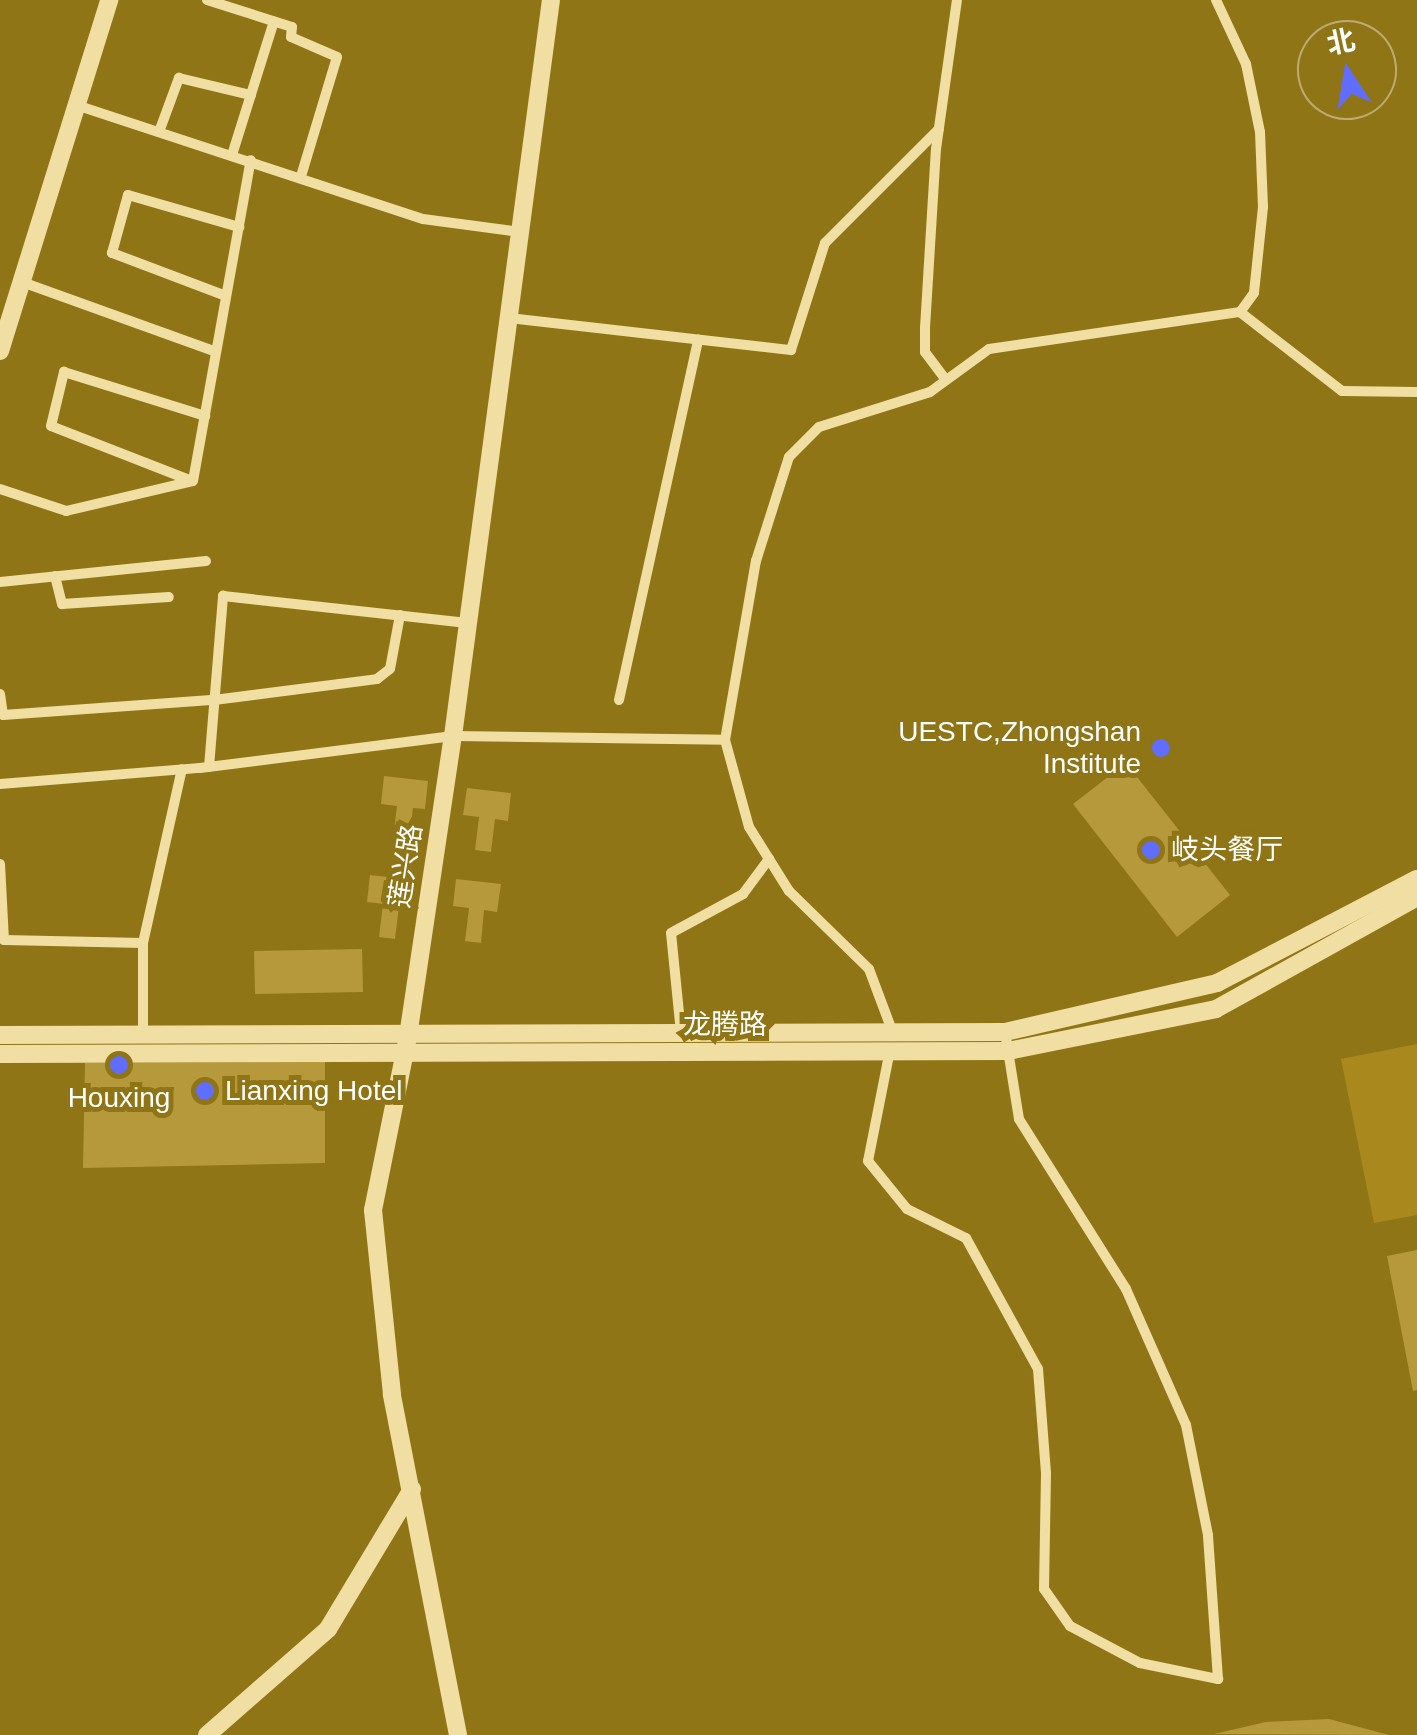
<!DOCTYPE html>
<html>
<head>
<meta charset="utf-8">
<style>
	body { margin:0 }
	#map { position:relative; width:1417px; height:1735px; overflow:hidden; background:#8f7516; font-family:Helvetica,"Noto Sans SC",sans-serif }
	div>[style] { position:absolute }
	.green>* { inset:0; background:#a9891e }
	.building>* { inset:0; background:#b6993a }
	.minor>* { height:10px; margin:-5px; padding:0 5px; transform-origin:5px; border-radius:5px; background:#f0dea2 }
	.tertiary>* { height:18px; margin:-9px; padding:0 9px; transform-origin:9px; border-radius:9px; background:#f0dea2 }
	.dots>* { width:28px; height:28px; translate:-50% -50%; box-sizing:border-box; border:5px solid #8f7516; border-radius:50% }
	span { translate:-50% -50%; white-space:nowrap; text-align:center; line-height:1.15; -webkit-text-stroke:10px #8f7516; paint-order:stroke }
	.poi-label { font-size:28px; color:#fff }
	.right { translate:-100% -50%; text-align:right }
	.left { translate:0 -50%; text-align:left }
	.street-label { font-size:28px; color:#fff }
	.north { position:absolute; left:1297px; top:20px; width:100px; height:100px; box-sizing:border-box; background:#8f7516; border:2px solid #bcac73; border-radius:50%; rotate:348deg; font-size:28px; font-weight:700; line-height:40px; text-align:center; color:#fff }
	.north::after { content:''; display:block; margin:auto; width:35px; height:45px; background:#616dff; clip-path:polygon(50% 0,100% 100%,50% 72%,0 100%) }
</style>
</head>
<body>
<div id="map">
	<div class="green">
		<i style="clip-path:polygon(1417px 1044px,1417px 1215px,1374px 1223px,1341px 1059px)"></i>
	</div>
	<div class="building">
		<i style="clip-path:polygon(1126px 763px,1230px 895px,1177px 937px,1073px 804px)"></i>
		<i style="clip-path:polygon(384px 776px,428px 781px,425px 809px,413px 808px,409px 841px,393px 839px,397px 806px,381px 804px)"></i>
		<i style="clip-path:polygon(467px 788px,511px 793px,508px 821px,495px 819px,491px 852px,475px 850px,479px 817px,463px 815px)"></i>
		<i style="clip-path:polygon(370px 875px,415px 880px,412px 907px,399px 906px,395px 939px,379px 937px,383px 904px,367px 902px)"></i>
		<i style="clip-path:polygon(456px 879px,501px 884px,497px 912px,484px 910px,481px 943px,465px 941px,469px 908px,453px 906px)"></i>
		<i style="clip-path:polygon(362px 949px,363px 992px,255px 994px,254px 951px)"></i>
		<i style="clip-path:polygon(325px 1062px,325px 1163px,83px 1168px,85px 1063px)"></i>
		<i style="clip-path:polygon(1417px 1250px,1417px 1390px,1413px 1391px,1387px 1256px)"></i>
		<i style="clip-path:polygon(1329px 1719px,1389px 1735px,1214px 1734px,1266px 1722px)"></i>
	</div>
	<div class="minor">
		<i style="left:207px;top:0;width:89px;rotate:17.6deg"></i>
		<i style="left:292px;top:27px;width:10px;rotate:96deg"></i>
		<i style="left:291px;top:37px;width:50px;rotate:23.5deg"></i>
		<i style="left:337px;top:57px;width:124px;rotate:106.8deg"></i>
		<i style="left:1216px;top:0;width:71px;rotate:64.9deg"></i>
		<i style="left:1246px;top:64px;width:69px;rotate:78.4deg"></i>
		<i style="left:1260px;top:132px;width:75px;rotate:87.7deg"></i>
		<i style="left:1263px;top:207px;width:86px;rotate:96deg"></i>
		<i style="left:1254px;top:293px;width:24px;rotate:126deg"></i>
		<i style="left:76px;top:105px;width:365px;rotate:18.2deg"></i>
		<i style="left:423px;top:219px;width:98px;rotate:7.6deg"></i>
		<i style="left:159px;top:132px;width:58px;rotate:-69.7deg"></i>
		<i style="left:179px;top:78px;width:74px;rotate:13.3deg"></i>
		<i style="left:232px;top:155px;width:140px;rotate:-72.6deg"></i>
		<i style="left:22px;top:282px;width:206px;rotate:19.8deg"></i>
		<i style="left:226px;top:296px;width:122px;rotate:-159.3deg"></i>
		<i style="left:112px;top:253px;width:60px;rotate:-74.6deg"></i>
		<i style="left:128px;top:195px;width:116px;rotate:16.1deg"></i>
		<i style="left:509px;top:318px;width:284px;rotate:6.5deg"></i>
		<i style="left:791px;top:350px;width:112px;rotate:-72.4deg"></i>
		<i style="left:825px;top:243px;width:161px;rotate:-45deg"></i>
		<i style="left:946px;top:380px;width:35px;rotate:-127deg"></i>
		<i style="left:925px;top:352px;width:24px;rotate:-90deg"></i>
		<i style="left:925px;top:328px;width:179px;rotate:-86.5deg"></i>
		<i style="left:936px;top:149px;width:150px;rotate:-82deg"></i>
		<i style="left:192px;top:481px;width:151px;rotate:-158.7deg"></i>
		<i style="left:51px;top:426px;width:56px;rotate:-76.5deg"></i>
		<i style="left:64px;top:372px;width:148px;rotate:17.3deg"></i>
		<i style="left:0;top:489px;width:70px;rotate:18.4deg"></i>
		<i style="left:66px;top:511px;width:130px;rotate:-13.3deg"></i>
		<i style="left:193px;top:481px;width:326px;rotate:-79.8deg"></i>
		<i style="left:55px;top:576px;width:29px;rotate:76deg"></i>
		<i style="left:62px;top:604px;width:107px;rotate:-3.7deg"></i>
		<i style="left:0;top:582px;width:207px;rotate:-5.8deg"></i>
		<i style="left:0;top:694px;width:21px;rotate:82deg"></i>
		<i style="left:3px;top:715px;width:212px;rotate:-4.1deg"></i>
		<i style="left:214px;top:700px;width:164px;rotate:-7.3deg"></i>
		<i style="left:377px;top:679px;width:16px;rotate:-38deg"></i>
		<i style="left:390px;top:669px;width:55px;rotate:-79.5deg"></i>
		<i style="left:619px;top:700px;width:369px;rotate:-77.6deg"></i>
		<i style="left:209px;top:767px;width:172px;rotate:-85.3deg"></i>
		<i style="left:223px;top:596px;width:246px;rotate:6.3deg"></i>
		<i style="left:0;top:784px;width:201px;rotate:-4.6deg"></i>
		<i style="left:200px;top:768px;width:255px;rotate:-7.2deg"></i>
		<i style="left:453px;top:736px;width:272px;rotate:0.8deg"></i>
		<i style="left:0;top:864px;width:76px;rotate:87deg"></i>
		<i style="left:4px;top:940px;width:139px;rotate:1.2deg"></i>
		<i style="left:681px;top:1033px;width:100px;rotate:-95.7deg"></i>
		<i style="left:671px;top:933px;width:82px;rotate:-28.4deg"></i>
		<i style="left:743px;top:894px;width:44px;rotate:-53.4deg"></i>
		<i style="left:893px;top:1033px;width:68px;rotate:-110.6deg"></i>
		<i style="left:869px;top:969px;width:112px;rotate:-135.7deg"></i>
		<i style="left:789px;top:891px;width:75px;rotate:-122deg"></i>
		<i style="left:749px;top:827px;width:90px;rotate:-105.4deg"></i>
		<i style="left:725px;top:740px;width:182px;rotate:-80.2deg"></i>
		<i style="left:756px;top:561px;width:109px;rotate:-72.4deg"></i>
		<i style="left:789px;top:457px;width:42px;rotate:-45deg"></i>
		<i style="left:819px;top:427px;width:116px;rotate:-17.5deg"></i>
		<i style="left:930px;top:392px;width:73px;rotate:-36.1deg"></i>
		<i style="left:989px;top:349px;width:254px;rotate:-8.4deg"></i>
		<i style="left:1240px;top:312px;width:129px;rotate:37.8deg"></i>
		<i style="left:1342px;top:391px;width:75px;rotate:0.8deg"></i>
		<i style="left:143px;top:1035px;width:92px;rotate:-90deg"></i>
		<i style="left:143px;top:943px;width:178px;rotate:-77.4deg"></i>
		<i style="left:890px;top:1050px;width:113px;rotate:101.2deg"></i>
		<i style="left:868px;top:1161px;width:62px;rotate:50.9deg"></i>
		<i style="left:907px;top:1209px;width:66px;rotate:26.2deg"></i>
		<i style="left:966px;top:1238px;width:149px;rotate:61.2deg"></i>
		<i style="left:1038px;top:1369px;width:105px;rotate:85.6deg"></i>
		<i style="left:1046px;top:1474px;width:115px;rotate:91deg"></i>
		<i style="left:1044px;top:1589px;width:45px;rotate:54.9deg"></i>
		<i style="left:1070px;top:1626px;width:79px;rotate:27.9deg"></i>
		<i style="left:1140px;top:1663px;width:80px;rotate:11.6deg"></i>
		<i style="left:1218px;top:1679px;width:144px;rotate:-94deg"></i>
		<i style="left:1208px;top:1535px;width:112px;rotate:-101.3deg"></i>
		<i style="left:1186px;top:1425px;width:149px;rotate:-113.8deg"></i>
		<i style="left:1126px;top:1289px;width:201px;rotate:-122.2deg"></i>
		<i style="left:1019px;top:1119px;width:88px;rotate:-99.1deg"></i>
	</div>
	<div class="tertiary">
		<i style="left:0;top:351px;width:368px;rotate:-72.7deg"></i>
		<i style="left:0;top:1035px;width:1005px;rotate:-0.17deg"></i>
		<i style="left:1005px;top:1032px;width:218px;rotate:-13deg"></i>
		<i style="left:1217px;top:983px;width:225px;rotate:-27.5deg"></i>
		<i style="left:0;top:1054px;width:1008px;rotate:-0.17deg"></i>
		<i style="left:1008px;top:1051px;width:212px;rotate:-11.4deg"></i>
		<i style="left:1216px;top:1009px;width:230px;rotate:-29.1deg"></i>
		<i style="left:207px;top:1735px;width:161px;rotate:-41.2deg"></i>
		<i style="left:328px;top:1629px;width:163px;rotate:-59deg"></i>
		<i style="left:458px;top:1735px;width:347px;rotate:-101deg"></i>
		<i style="left:392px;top:1394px;width:185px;rotate:-95.9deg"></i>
		<i style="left:373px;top:1210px;width:177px;rotate:-78.6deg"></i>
		<i style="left:408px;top:1036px;width:303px;rotate:-81.5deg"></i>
		<i style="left:453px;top:736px;width:742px;rotate:-82.42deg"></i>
	</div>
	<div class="dots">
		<i style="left:1161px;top:748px;background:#616dff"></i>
		<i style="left:1151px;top:850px;background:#616dff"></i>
		<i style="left:119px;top:1065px;background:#616dff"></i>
		<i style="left:205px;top:1091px;background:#616dff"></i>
	</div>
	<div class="poi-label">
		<span class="right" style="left:1141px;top:748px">UESTC,Zhongshan<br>Institute</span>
		<span class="left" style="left:1171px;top:850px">岐头餐厅</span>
		<span class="left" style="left:225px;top:1091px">Lianxing Hotel</span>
		<span style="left:119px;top:1098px">Houxing</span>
	</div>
	<div class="street-label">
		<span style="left:406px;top:866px;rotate:-81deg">莲兴路</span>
		<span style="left:725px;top:1025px">龙腾路</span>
	</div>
	<div class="north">北</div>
</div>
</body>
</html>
